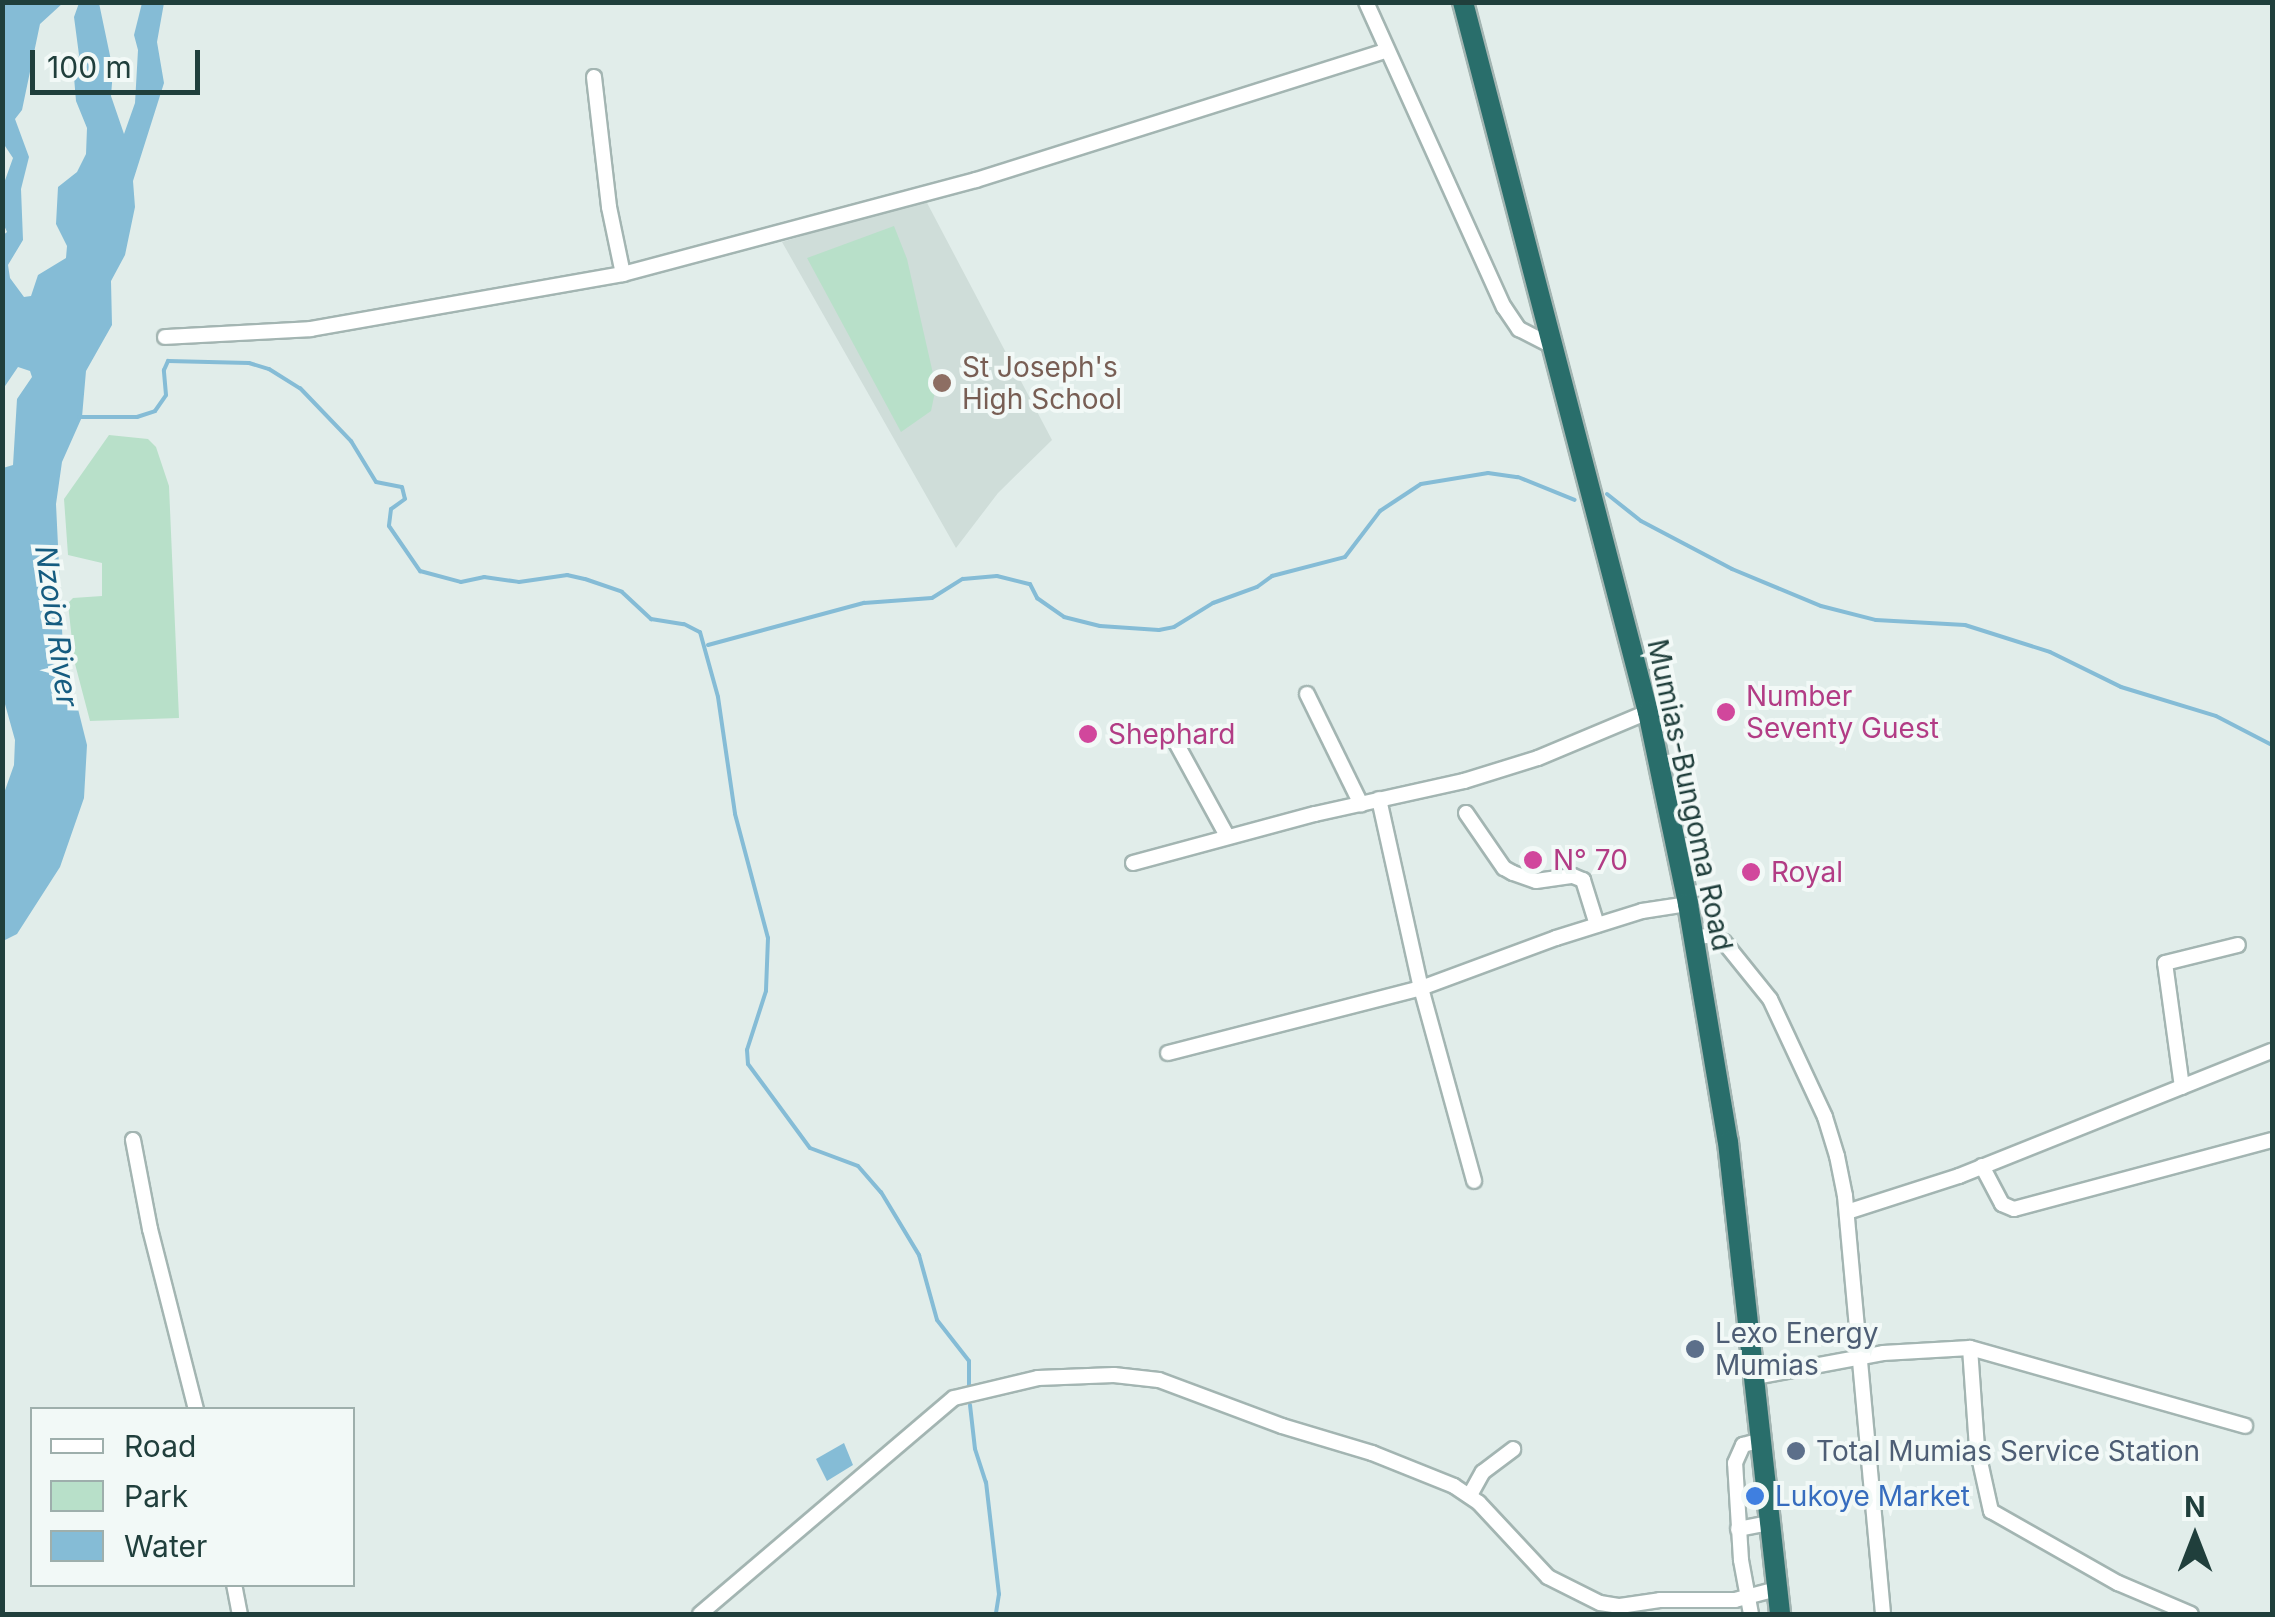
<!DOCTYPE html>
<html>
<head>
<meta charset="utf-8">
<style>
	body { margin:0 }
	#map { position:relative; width:2275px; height:1617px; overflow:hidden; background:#e1edea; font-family:Inter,sans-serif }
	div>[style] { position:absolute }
	.built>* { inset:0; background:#cfddd9 }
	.green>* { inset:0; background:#b8e0c9 }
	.water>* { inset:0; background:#85bcd6 }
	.stream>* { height:4px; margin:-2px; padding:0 2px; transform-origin:2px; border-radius:2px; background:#85bcd6 }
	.roads { filter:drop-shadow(2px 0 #a3b5b2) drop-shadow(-2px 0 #a3b5b2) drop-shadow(0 2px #a3b5b2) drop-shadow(0 -2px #a3b5b2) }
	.minor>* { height:14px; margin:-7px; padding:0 7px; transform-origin:7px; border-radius:7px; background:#fff }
	.highway>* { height:20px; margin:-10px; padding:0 10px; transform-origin:10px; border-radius:10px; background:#296e6b }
	.dots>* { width:28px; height:28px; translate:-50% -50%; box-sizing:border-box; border:5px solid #f2f9f7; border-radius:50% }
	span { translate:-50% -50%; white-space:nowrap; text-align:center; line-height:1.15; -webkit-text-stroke:8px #f2f9f7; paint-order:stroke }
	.education-label { font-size:28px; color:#785e54 }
	.left { translate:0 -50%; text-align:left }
	.hotel-label { font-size:28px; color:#b23c85 }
	.street-label { font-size:28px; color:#203f3c }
	.service-label { font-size:28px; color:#4e5e75 }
	.shop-label { font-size:28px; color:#366cbe }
	.water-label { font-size:30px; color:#155c80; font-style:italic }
	.frame { position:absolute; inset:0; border:5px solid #203f3c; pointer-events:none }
	.legend { position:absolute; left:30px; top:1407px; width:325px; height:180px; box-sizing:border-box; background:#f2f9f7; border:2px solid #9eafac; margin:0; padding:12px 18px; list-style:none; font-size:30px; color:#203f3c }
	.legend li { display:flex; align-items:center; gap:20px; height:50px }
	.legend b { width:50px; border:2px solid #9eafac }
	.north { position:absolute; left:2145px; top:1487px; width:100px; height:100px; -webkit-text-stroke:8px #f2f9f7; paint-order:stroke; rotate:0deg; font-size:28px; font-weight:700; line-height:40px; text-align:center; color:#203f3c }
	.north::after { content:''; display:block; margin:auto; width:35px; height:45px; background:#203f3c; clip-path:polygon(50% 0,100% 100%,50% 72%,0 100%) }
	.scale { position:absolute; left:30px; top:50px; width:170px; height:45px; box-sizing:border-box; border:5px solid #203f3c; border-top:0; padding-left:12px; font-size:30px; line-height:35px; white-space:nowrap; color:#203f3c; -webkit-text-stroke:8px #f2f9f7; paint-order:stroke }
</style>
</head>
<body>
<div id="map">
	<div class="built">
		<i style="clip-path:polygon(925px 199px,1052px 440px,998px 493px,956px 548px,782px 242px)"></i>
	</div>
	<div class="green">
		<i style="clip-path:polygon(894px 226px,907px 259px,936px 387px,931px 411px,901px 432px,807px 258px)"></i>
		<i style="clip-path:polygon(109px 435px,148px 439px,156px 447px,169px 486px,179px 718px,90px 721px,74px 660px,68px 603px,73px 598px,102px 596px,102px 563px,68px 555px,64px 499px)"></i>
	</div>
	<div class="water">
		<i style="clip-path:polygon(3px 2px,63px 3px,40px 24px,22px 110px,15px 119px,29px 157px,21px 189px,23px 240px,8px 265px,10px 278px,24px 297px,31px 296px,38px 275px,66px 258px,67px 246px,56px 224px,58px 187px,77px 172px,86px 154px,87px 128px,76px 101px,74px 77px,79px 55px,74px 17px,79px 3px,99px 3px,113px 70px,111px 96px,124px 134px,135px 103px,138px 50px,134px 35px,142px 3px,164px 3px,157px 42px,164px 83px,133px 181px,135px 207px,125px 255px,111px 281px,112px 325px,86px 371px,82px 417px,62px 462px,56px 504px,63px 649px,87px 745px,84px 798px,60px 867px,17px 934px,3px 941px,3px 796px,14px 765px,15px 740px,3px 697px,3px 468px,13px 465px,17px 399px,32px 377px,30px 371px,18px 367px,3px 389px,2px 236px,7px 232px,3px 223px,3px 186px,13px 158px,3px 143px)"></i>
		<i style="clip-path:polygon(844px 1443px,853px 1465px,827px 1481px,816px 1459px)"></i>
	</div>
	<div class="stream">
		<i style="left:79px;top:417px;width:58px"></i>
		<i style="left:137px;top:417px;width:19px;rotate:-18deg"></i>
		<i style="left:155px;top:411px;width:19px;rotate:-55deg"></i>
		<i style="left:166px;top:395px;width:25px;rotate:-95deg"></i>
		<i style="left:164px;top:370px;width:10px;rotate:-66deg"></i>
		<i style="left:168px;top:361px;width:81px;rotate:1.4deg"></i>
		<i style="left:249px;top:363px;width:21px;rotate:17deg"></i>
		<i style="left:269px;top:369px;width:36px;rotate:32deg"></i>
		<i style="left:300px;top:388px;width:74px;rotate:46.1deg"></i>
		<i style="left:351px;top:441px;width:48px;rotate:58.6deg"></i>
		<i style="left:376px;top:482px;width:26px;rotate:11deg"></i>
		<i style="left:402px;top:487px;width:12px;rotate:76deg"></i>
		<i style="left:405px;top:499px;width:17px;rotate:144deg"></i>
		<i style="left:391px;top:509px;width:17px;rotate:97deg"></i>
		<i style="left:389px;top:526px;width:55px;rotate:55.4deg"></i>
		<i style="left:420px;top:571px;width:42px;rotate:15deg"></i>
		<i style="left:461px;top:582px;width:24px;rotate:-12deg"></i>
		<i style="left:484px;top:577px;width:35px;rotate:8deg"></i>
		<i style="left:519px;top:582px;width:49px;rotate:-8.3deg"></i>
		<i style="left:567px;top:575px;width:18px;rotate:13deg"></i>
		<i style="left:585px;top:579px;width:39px;rotate:19deg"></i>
		<i style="left:622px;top:592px;width:40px;rotate:43deg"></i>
		<i style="left:651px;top:619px;width:33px;rotate:9deg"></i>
		<i style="left:684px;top:624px;width:18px;rotate:27deg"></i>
		<i style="left:700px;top:632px;width:67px;rotate:74.5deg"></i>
		<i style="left:718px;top:697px;width:118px;rotate:81.7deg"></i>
		<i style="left:735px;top:814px;width:128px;rotate:75.1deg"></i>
		<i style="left:768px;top:938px;width:53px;rotate:92.2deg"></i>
		<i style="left:766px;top:991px;width:62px;rotate:107.9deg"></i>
		<i style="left:747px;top:1050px;width:14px;rotate:86deg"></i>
		<i style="left:748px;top:1064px;width:104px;rotate:53.6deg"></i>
		<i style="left:810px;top:1148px;width:51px;rotate:20.6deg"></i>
		<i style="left:858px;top:1166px;width:35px;rotate:49deg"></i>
		<i style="left:881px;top:1192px;width:74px;rotate:58.9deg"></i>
		<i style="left:919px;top:1255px;width:67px;rotate:74.5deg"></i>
		<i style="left:937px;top:1320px;width:52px;rotate:52deg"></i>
		<i style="left:969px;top:1361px;width:26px;rotate:90deg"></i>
		<i style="left:1607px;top:494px;width:43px;rotate:38.5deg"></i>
		<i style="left:1641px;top:521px;width:103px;rotate:27.8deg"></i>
		<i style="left:1732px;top:569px;width:96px;rotate:22.6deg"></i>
		<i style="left:1821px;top:606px;width:57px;rotate:14.3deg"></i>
		<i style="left:1876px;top:620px;width:89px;rotate:3.2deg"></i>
		<i style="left:1965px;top:625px;width:89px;rotate:17.6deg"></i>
		<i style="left:2050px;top:652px;width:79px;rotate:26.2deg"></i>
		<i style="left:2121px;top:687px;width:99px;rotate:17deg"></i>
		<i style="left:2216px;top:716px;width:63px;rotate:27.4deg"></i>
		<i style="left:708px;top:645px;width:162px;rotate:-15.1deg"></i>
		<i style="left:864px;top:603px;width:68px;rotate:-4.2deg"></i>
		<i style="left:932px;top:598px;width:36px;rotate:-32deg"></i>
		<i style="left:963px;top:579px;width:34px;rotate:-5deg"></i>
		<i style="left:997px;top:576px;width:34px;rotate:14deg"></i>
		<i style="left:1030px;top:584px;width:16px;rotate:63deg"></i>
		<i style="left:1037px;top:598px;width:33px;rotate:35deg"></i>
		<i style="left:1064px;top:617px;width:37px;rotate:14deg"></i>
		<i style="left:1100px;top:626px;width:59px;rotate:3.9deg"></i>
		<i style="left:1159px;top:630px;width:15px;rotate:-11deg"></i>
		<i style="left:1174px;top:627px;width:46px;rotate:-31.6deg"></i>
		<i style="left:1213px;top:603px;width:47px;rotate:-20deg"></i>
		<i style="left:1257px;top:587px;width:19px;rotate:-36deg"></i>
		<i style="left:1272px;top:576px;width:75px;rotate:-14.6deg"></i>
		<i style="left:1345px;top:557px;width:58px;rotate:-52.7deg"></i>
		<i style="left:1380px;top:511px;width:49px;rotate:-33.4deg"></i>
		<i style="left:1421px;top:484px;width:68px;rotate:-9.3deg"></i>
		<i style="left:1488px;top:473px;width:30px;rotate:8deg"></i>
		<i style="left:1518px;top:477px;width:61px;rotate:22deg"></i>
		<i style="left:970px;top:1405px;width:44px;rotate:83.5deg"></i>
		<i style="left:975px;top:1449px;width:35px;rotate:72deg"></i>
		<i style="left:986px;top:1482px;width:113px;rotate:83.4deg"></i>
		<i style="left:999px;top:1594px;width:20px;rotate:99deg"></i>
	</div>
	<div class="roads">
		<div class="minor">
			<i style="left:1366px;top:2px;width:335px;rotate:65.7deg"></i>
			<i style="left:1504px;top:307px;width:27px;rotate:56deg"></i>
			<i style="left:1519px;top:329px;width:38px;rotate:27deg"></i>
			<i style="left:594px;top:77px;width:131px;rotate:83.4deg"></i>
			<i style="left:609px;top:207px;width:68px;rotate:78.2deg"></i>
			<i style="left:165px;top:337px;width:146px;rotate:-3.1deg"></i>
			<i style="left:311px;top:329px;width:317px;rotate:-10deg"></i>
			<i style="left:623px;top:274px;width:365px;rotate:-14.9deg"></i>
			<i style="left:976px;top:180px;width:429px;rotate:-17.5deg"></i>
			<i style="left:1307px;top:694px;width:123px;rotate:63.9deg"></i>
			<i style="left:1174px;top:739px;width:111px;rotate:61.3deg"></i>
			<i style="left:1379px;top:799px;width:194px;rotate:77.5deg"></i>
			<i style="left:1421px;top:988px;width:144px;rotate:-20.3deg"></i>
			<i style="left:1556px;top:938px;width:90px;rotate:-17.4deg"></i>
			<i style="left:1642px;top:911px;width:47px;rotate:-8.7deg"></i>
			<i style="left:1466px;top:813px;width:67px;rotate:55.4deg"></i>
			<i style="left:1504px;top:868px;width:10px;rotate:29deg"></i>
			<i style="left:1513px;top:873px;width:24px;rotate:19deg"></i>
			<i style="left:1536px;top:881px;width:37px;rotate:-8deg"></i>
			<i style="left:1573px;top:876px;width:11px;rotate:22deg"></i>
			<i style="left:1583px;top:880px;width:47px;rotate:72.7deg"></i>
			<i style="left:1133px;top:863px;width:188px;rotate:-15.1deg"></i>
			<i style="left:1315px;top:814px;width:153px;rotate:-12.5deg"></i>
			<i style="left:1464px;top:781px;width:77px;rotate:-17.3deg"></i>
			<i style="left:1538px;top:758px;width:119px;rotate:-22.7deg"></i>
			<i style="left:1694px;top:937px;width:16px;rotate:-4deg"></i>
			<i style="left:1710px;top:936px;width:15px;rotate:23deg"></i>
			<i style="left:1724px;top:942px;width:73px;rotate:51.1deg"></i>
			<i style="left:1770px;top:999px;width:130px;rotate:65deg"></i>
			<i style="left:1825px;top:1117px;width:41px;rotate:72.9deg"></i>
			<i style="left:1837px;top:1156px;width:41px;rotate:78.7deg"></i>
			<i style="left:1845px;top:1196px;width:420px;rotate:84.8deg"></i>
			<i style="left:1168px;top:1053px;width:261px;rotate:-14.4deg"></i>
			<i style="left:1421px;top:988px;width:200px;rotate:74.6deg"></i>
			<i style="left:2182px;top:1087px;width:125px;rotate:-97.8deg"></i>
			<i style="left:2165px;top:963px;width:75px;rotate:-13.9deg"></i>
			<i style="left:133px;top:1140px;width:91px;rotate:79.2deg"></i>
			<i style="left:150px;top:1229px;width:187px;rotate:75.7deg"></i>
			<i style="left:1982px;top:1166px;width:43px;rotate:62.2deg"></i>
			<i style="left:2002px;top:1204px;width:13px;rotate:23deg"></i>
			<i style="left:2014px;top:1209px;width:267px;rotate:-15deg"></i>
			<i style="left:1847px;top:1212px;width:118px;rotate:-17.8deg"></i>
			<i style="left:1959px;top:1176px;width:337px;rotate:-21.8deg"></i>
			<i style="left:1970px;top:1348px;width:100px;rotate:86deg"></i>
			<i style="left:1977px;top:1448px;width:65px;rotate:77.5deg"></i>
			<i style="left:1991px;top:1511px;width:146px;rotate:29.6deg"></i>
			<i style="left:2118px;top:1583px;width:79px;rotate:23deg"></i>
			<i style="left:1755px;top:1377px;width:130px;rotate:-10.6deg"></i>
			<i style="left:1883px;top:1353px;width:87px;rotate:-3.3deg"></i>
			<i style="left:1970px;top:1348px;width:286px;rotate:15.8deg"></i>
			<i style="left:1470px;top:1495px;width:26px;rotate:-61deg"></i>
			<i style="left:1483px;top:1472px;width:38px;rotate:-37deg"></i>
			<i style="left:1738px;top:1529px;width:33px;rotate:-11deg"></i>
			<i style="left:234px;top:1584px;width:31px;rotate:79deg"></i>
			<i style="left:700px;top:1614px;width:333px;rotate:-40.4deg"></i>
			<i style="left:954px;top:1398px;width:86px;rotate:-13.4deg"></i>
			<i style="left:1038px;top:1378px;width:76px;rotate:-2.3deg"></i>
			<i style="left:1114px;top:1375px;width:45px;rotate:6.3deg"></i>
			<i style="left:1159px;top:1380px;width:131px;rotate:20.5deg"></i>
			<i style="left:1282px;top:1426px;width:94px;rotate:16.7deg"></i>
			<i style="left:1372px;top:1453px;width:88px;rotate:21.9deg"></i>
			<i style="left:1454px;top:1486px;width:30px;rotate:34deg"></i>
			<i style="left:1479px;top:1503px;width:101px;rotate:47deg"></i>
			<i style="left:1548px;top:1577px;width:58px;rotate:26.6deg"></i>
			<i style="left:1600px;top:1603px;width:20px;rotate:9deg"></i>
			<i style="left:1620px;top:1606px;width:40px;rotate:-8.5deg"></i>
			<i style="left:1660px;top:1600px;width:75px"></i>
			<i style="left:1735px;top:1600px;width:43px;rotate:-14.7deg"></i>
			<i style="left:1751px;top:1614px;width:55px;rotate:-100.5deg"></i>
			<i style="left:1741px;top:1560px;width:97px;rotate:-93.5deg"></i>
			<i style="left:1735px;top:1463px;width:20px;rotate:-66deg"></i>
			<i style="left:1743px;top:1445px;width:20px;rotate:-15deg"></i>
		</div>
		<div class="highway">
			<i style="left:1463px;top:2px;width:734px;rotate:75.4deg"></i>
			<i style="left:1648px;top:712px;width:196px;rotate:78.2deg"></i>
			<i style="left:1688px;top:904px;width:241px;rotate:80.5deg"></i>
			<i style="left:1728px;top:1142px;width:475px;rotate:83.7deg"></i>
		</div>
	</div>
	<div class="dots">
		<i style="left:942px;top:383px;background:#8d6e63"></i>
		<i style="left:1726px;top:712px;background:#d1479c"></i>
		<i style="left:1088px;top:734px;background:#d1479c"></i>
		<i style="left:1533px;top:860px;background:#d1479c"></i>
		<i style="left:1751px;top:872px;background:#d1479c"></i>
		<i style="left:1695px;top:1349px;background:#5c6f8a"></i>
		<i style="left:1796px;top:1451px;background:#5c6f8a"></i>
		<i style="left:1755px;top:1496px;background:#3f7fe0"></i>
	</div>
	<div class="education-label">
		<span class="left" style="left:962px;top:383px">St Joseph's<br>High School</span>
	</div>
	<div class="hotel-label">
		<span class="left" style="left:1746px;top:712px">Number<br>Seventy Guest</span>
		<span class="left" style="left:1108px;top:734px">Shephard</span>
		<span class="left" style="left:1553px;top:860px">N° 70</span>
		<span class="left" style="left:1771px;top:872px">Royal</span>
	</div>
	<div class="street-label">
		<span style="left:1690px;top:795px;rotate:78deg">Mumias-Bungoma Road</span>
	</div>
	<div class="service-label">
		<span class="left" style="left:1715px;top:1349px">Lexo Energy<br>Mumias</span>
		<span class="left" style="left:1816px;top:1451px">Total Mumias Service Station</span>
	</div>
	<div class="shop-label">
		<span class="left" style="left:1775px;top:1496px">Lukoye Market</span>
	</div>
	<div class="water-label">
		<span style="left:57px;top:626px;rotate:82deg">Nzoia River</span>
	</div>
	<div class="frame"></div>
	<ul class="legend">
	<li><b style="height:12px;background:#fff"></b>Road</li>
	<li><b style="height:28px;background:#b8e0c9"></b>Park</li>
	<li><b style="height:28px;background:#85bcd6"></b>Water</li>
	</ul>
	<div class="north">N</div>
	<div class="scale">100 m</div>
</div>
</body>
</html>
